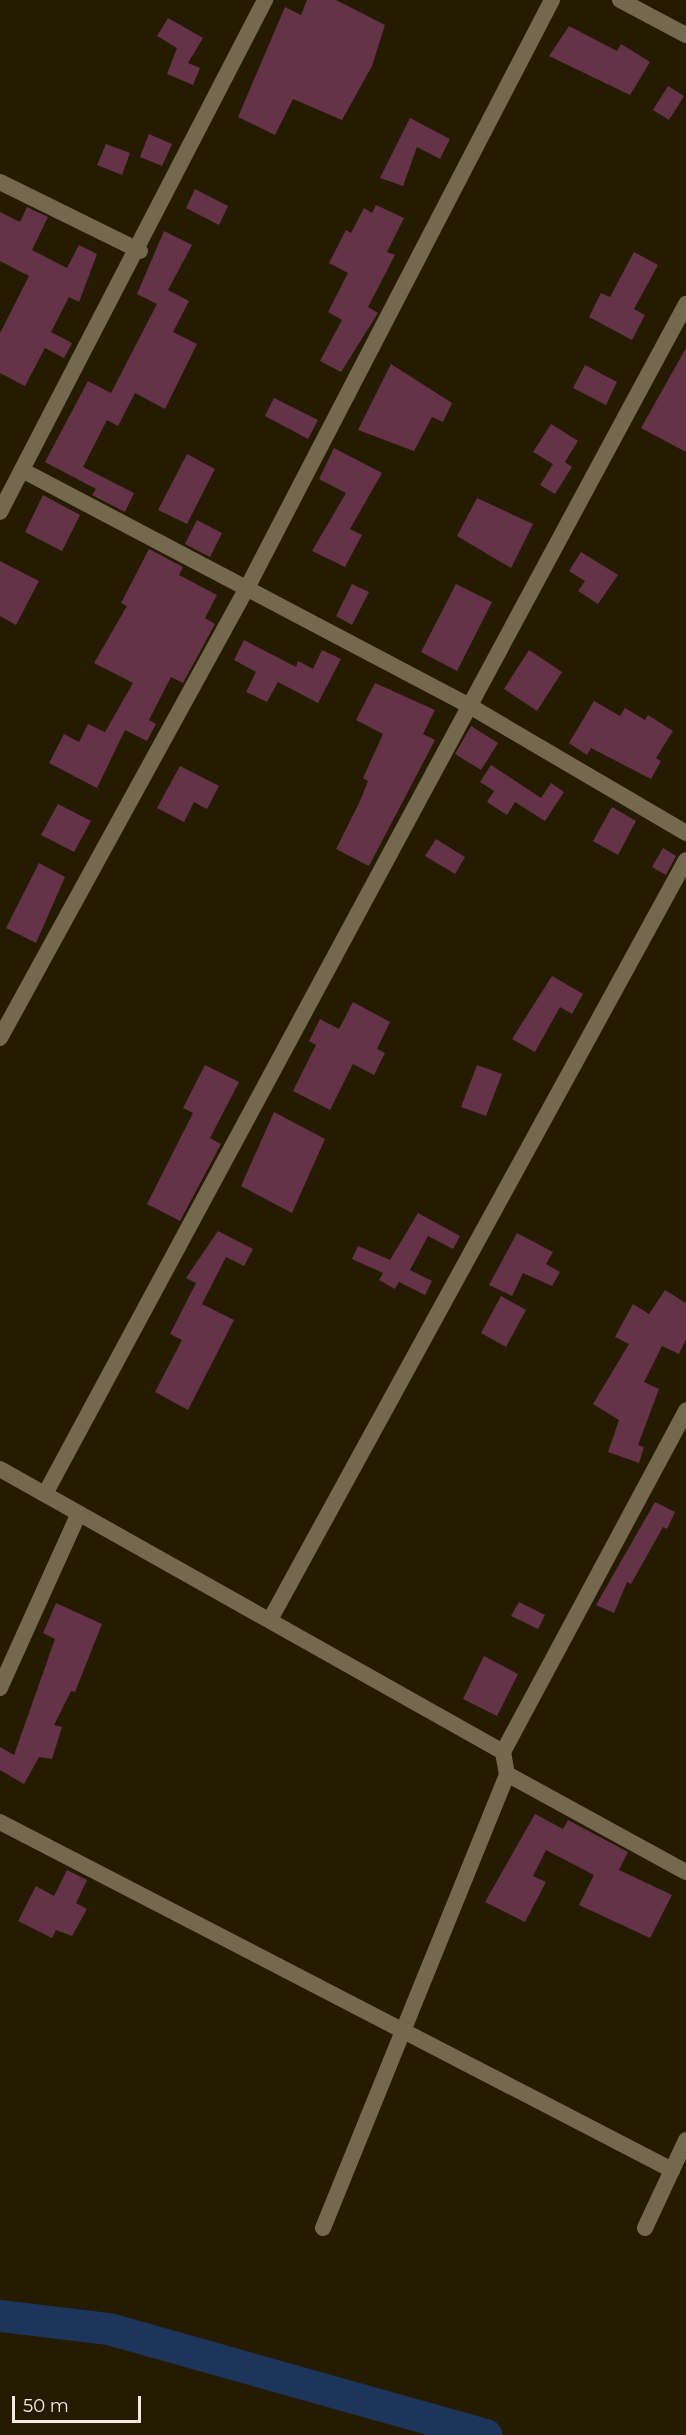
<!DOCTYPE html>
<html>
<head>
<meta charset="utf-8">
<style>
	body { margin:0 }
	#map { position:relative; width:686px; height:2435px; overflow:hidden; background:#241b02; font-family:Montserrat,sans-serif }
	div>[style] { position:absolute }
	.river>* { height:32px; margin:-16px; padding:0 16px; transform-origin:16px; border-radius:16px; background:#1d355b }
	.building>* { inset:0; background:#643348 }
	.minor>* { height:16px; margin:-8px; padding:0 8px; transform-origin:8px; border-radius:8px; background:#74694e }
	span { translate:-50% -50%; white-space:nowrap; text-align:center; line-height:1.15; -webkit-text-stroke:4.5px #241b02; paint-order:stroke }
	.scale { position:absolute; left:12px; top:2396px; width:129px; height:27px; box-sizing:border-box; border:3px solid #f1ecdc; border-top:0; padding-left:8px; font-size:18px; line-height:21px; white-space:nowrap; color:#f1ecdc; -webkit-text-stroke:4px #241b02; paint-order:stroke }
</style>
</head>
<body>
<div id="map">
	<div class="river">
		<i style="left:0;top:2316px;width:110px;rotate:6.8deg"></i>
		<i style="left:109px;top:2329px;width:392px;rotate:15.7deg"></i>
	</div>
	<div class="building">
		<i style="clip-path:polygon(307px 0,336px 0,385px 25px,372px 66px,342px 120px,293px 99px,275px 135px,238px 117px,285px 7px,301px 15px)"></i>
		<i style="clip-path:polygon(168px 18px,203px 38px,188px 63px,200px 68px,193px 85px,167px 74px,177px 48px,157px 36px)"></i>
		<i style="clip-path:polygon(569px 26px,617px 51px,621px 44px,650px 62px,630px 95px,549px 56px)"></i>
		<i style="clip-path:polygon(668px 86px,684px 96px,669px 120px,653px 110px)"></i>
		<i style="clip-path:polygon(410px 118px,450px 139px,440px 159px,417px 147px,403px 186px,380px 178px)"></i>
		<i style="clip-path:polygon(149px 134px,172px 144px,162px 166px,140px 157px)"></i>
		<i style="clip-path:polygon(106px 144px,130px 153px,122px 175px,97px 165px)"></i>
		<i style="clip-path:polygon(195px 189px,228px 206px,219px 225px,186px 208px)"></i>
		<i style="clip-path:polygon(376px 205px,404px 218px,387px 252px,395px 255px,368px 307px,378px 313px,341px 372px,320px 361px,342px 320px,328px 312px,348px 273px,329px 263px,346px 230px,351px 233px,364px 208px,372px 213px)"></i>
		<i style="clip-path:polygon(27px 207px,48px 217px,32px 250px,67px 268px,79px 245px,97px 254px,79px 302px,69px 297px,51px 332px,72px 343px,64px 358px,45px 348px,25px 386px,0 373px,0 333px,29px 276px,0 261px,0 212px,20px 222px)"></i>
		<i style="clip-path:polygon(164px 231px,192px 245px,168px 290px,189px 301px,173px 332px,197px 344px,165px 409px,135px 393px,118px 426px,107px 420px,83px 467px,134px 493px,125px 512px,92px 495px,96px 489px,45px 462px,88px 381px,111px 393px,157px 304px,137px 294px)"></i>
		<i style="clip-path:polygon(634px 252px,658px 265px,634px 309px,645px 315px,632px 340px,589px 317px,601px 293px,610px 297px)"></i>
		<i style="clip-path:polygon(686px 348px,686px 452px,641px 428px)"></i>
		<i style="clip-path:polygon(391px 364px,452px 403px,443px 422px,432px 417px,414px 451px,358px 430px)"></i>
		<i style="clip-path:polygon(585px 365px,617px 382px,606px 405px,573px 388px)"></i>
		<i style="clip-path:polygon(274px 398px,318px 420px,308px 439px,265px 416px)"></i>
		<i style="clip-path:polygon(551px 424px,578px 441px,565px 462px,572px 467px,555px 494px,540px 485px,553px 464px,533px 452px)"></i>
		<i style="clip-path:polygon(334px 448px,382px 473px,350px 529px,362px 535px,345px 567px,312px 551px,346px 493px,319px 479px)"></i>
		<i style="clip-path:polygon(187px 454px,215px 469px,187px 524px,158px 510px)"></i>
		<i style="clip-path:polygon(43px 495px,80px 515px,62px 551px,25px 532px)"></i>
		<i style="clip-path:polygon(477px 498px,533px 524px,511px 568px,457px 536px)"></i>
		<i style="clip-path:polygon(197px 520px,222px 533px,210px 557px,185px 544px)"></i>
		<i style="clip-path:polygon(149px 549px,183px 567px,179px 575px,217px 595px,205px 618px,215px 624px,183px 683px,171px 677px,149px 720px,156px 724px,147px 741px,125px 730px,97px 788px,49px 763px,64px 734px,79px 742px,88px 724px,105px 732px,133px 683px,94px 663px,127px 606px,121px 603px)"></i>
		<i style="clip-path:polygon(581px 552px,618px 575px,598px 604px,578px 591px,585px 581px,569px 571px)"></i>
		<i style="clip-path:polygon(0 561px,39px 581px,16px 625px,0 616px)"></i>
		<i style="clip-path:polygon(352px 584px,369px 592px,352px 625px,336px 616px)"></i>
		<i style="clip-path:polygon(456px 584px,492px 602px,457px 671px,421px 652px)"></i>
		<i style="clip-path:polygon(244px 640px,296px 667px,298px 661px,313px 669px,322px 650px,341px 659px,318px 703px,278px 682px,267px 702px,246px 692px,256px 672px,234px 660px)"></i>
		<i style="clip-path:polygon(529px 650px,562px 672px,537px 711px,504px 689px)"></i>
		<i style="clip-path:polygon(375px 683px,435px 710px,423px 734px,435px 740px,369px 866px,336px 849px,360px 801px,368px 781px,363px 778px,383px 734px,356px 720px)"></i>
		<i style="clip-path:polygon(594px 701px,620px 716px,625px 708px,645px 720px,648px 715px,673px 731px,656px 758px,661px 761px,651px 779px,591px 748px,587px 755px,569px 743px)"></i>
		<i style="clip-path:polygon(471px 726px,498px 743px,481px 770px,455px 754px)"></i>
		<i style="clip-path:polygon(491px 765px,541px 798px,551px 783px,564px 792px,545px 821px,515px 802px,507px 815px,487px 802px,494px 791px,480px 782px)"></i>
		<i style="clip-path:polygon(180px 766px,219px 786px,207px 809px,194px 802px,184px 822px,157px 808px)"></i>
		<i style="clip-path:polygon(58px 804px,91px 821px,74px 852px,41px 835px)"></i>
		<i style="clip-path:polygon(612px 807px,636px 821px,618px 855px,593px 841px)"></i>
		<i style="clip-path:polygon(436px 839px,465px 857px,455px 874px,425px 856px)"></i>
		<i style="clip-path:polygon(663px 848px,676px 856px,666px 875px,652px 867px)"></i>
		<i style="clip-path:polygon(39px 863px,65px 877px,36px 943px,6px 928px)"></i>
		<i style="clip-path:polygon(552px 976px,583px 994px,572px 1014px,560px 1007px,535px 1052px,512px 1039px)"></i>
		<i style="clip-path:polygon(353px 1002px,390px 1022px,377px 1049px,385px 1053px,374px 1075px,353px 1064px,330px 1110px,293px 1091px,316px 1045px,309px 1041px,320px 1019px,339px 1029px)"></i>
		<i style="clip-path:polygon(205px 1065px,239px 1082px,210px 1138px,221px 1144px,180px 1221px,147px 1204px,193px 1113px,183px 1108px)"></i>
		<i style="clip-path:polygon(477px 1065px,502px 1074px,486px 1116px,461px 1107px)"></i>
		<i style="clip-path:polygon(274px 1112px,325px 1139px,292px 1213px,241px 1186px)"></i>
		<i style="clip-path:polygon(418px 1213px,460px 1236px,453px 1249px,428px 1236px,410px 1270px,432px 1281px,425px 1295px,399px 1282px,395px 1289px,379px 1280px,383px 1273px,352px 1259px,358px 1246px,390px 1260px)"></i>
		<i style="clip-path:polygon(218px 1231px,253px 1249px,244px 1266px,226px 1257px,202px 1304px,234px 1320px,188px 1410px,155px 1392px,182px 1340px,170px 1334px,196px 1283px,186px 1278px)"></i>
		<i style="clip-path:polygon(517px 1233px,553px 1252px,546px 1264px,560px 1272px,552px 1286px,523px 1273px,512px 1296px,489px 1285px)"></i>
		<i style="clip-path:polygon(665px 1290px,686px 1303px,686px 1339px,679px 1354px,662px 1346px,644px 1382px,659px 1389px,638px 1445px,644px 1447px,639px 1463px,608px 1452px,619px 1420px,593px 1404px,629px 1344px,615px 1337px,633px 1304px,649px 1314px)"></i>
		<i style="clip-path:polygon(501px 1296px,526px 1310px,506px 1347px,481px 1333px)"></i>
		<i style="clip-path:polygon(655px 1502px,675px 1512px,667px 1529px,663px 1527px,631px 1584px,627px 1582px,614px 1613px,596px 1605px)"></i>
		<i style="clip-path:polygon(519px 1602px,545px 1615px,538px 1629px,511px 1616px)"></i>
		<i style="clip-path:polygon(56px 1603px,102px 1624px,75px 1692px,71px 1691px,54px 1725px,62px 1727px,52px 1759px,39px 1757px,24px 1784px,0 1770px,0 1747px,14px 1755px,55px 1639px,43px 1633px)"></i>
		<i style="clip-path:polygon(484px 1656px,518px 1674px,497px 1716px,463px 1699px)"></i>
		<i style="clip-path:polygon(535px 1814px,563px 1829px,568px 1820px,628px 1852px,619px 1870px,672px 1895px,650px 1938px,579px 1905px,594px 1875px,546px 1850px,533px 1876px,546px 1882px,525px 1922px,485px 1902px)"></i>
		<i style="clip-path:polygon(67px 1870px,87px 1880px,76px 1903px,87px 1909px,72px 1936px,56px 1930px,52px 1938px,18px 1921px,36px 1886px,54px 1896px)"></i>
	</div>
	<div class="minor">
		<i style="left:620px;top:0;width:75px;rotate:27.9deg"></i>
		<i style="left:0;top:182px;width:156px;rotate:26.2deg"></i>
		<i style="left:22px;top:470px;width:504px;rotate:27.79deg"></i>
		<i style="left:468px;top:705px;width:253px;rotate:30.4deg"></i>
		<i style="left:0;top:512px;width:577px;rotate:-62.63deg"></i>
		<i style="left:0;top:1038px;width:516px;rotate:-61.25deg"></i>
		<i style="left:248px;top:586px;width:660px;rotate:-62.58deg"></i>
		<i style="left:0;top:1469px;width:577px;rotate:29.36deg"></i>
		<i style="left:503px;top:1752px;width:22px;rotate:80deg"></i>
		<i style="left:507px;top:1774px;width:204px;rotate:28.7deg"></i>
		<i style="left:45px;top:1494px;width:1352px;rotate:-61.69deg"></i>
		<i style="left:271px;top:1618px;width:864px;rotate:-61.3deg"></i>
		<i style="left:0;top:1688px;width:190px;rotate:-65.7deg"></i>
		<i style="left:503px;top:1752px;width:388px;rotate:-61.8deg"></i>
		<i style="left:0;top:1822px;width:757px;rotate:27.38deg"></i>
		<i style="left:323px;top:2228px;width:490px;rotate:-67.9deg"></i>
		<i style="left:645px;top:2228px;width:97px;rotate:-65deg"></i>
	</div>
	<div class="scale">50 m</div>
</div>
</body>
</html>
